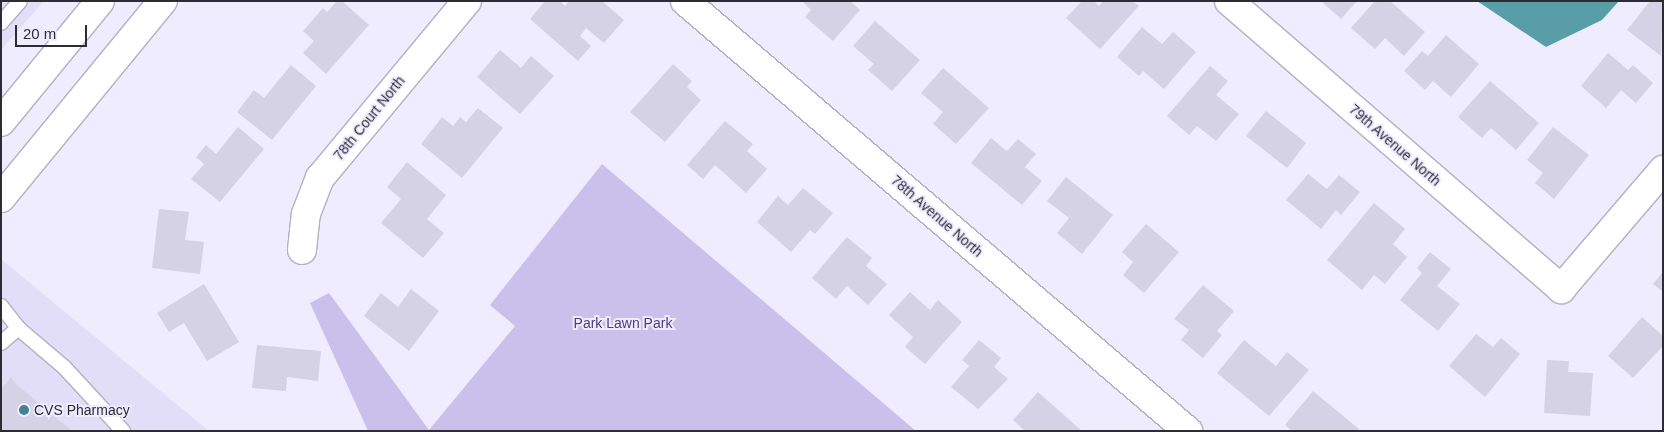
<!DOCTYPE html>
<html>
<head>
<meta charset="utf-8">
<style>
	body { margin:0 }
	#map { position:relative; width:1664px; height:432px; overflow:hidden; background:#efecff; font-family:Helvetica,sans-serif }
	div>[style] { position:absolute }
	.built>* { inset:0; background:#e3def8 }
	.green>* { inset:0; background:#c9c1ec }
	.water>* { inset:0; background:#599da7 }
	.building>* { inset:0; background:#d5d2e5 }
	.roads { filter:drop-shadow(1px 0 #b3b0c2) drop-shadow(-1px 0 #b3b0c2) drop-shadow(0 1px #b3b0c2) drop-shadow(0 -1px #b3b0c2) }
	.service>* { height:14px; margin:-7px; padding:0 7px; transform-origin:7px; border-radius:7px; background:#fff }
	.minor>* { height:28px; margin:-14px; padding:0 14px; transform-origin:14px; border-radius:14px; background:#fff }
	.secondary>* { height:28px; margin:-14px; padding:0 14px; transform-origin:14px; border-radius:14px; background:#fff }
	.dots>* { width:14px; height:14px; translate:-50% -50%; box-sizing:border-box; border:2px solid #efecff; border-radius:50% }
	span { translate:-50% -50%; white-space:nowrap; text-align:center; line-height:1.15; -webkit-text-stroke:4px #efecff; paint-order:stroke }
	.street-label { font-size:14px; color:#2d2c33 }
	.park-label { font-size:14px; color:#4d3d7a }
	.poi-label { font-size:14px; color:#2d2c33 }
	.left { translate:0 -50%; text-align:left }
	.frame { position:absolute; inset:0; border:2px solid #2d2c33; pointer-events:none }
	.scale { position:absolute; left:15px; top:25px; width:72px; height:22px; box-sizing:border-box; border:2px solid #2d2c33; border-top:0; padding-left:6px; font-size:15px; line-height:18px; white-space:nowrap; color:#2d2c33; -webkit-text-stroke:4px #efecff; paint-order:stroke }
</style>
</head>
<body>
<div id="map">
	<div class="built">
		<i style="clip-path:polygon(1px 1px,44px 1px,1px 50px)"></i>
		<i style="clip-path:polygon(1px 259px,209px 431px,1px 431px)"></i>
	</div>
	<div class="green">
		<i style="clip-path:polygon(602px 164px,916px 431px,368px 431px,310px 303px,329px 293px,429px 430px,515px 326px,490px 305px)"></i>
	</div>
	<div class="water">
		<i style="clip-path:polygon(1477px 1px,1619px 1px,1602px 20px,1546px 47px)"></i>
	</div>
	<div class="building">
		<i style="clip-path:polygon(337px 1px,342px 1px,369px 25px,326px 74px,303px 53px,314px 41px,303px 31px,323px 8px,327px 12px)"></i>
		<i style="clip-path:polygon(545px 1px,560px 1px,565px 6px,569px 1px,602px 1px,624px 20px,604px 43px,586px 28px,580px 36px,591px 46px,578px 61px,530px 19px)"></i>
		<i style="clip-path:polygon(802px 1px,850px 1px,860px 10px,833px 41px,805px 17px,811px 10px)"></i>
		<i style="clip-path:polygon(1082px 1px,1094px 1px,1099px 6px,1103px 1px,1133px 1px,1139px 6px,1100px 49px,1066px 18px)"></i>
		<i style="clip-path:polygon(1321px 1px,1357px 1px,1341px 19px)"></i>
		<i style="clip-path:polygon(1375px 1px,1390px 1px,1425px 32px,1404px 56px,1385px 38px,1375px 49px,1351px 28px)"></i>
		<i style="clip-path:polygon(1650px 1px,1663px 2px,1661px 56px,1627px 30px)"></i>
		<i style="clip-path:polygon(875px 21px,920px 60px,892px 91px,868px 70px,874px 64px,853px 46px)"></i>
		<i style="clip-path:polygon(1142px 27px,1162px 44px,1173px 32px,1196px 52px,1164px 89px,1143px 71px,1139px 76px,1117px 57px)"></i>
		<i style="clip-path:polygon(1446px 35px,1479px 64px,1451px 97px,1433px 81px,1425px 90px,1404px 71px,1422px 51px,1428px 56px)"></i>
		<i style="clip-path:polygon(500px 50px,521px 68px,531px 56px,554px 76px,520px 114px,477px 77px)"></i>
		<i style="clip-path:polygon(1608px 53px,1628px 70px,1633px 65px,1653px 83px,1636px 103px,1621px 90px,1606px 108px,1581px 86px)"></i>
		<i style="clip-path:polygon(673px 64px,692px 81px,687px 87px,701px 100px,665px 142px,630px 112px)"></i>
		<i style="clip-path:polygon(291px 65px,316px 86px,272px 140px,237px 112px,254px 90px,264px 98px)"></i>
		<i style="clip-path:polygon(1210px 66px,1228px 81px,1216px 95px,1239px 114px,1216px 141px,1197px 126px,1189px 135px,1167px 116px)"></i>
		<i style="clip-path:polygon(943px 68px,989px 108px,956px 144px,933px 124px,943px 112px,921px 93px)"></i>
		<i style="clip-path:polygon(1490px 81px,1539px 123px,1516px 150px,1491px 128px,1482px 138px,1458px 117px)"></i>
		<i style="clip-path:polygon(478px 108px,503px 128px,462px 178px,421px 144px,442px 117px,453px 126px,460px 117px,466px 122px)"></i>
		<i style="clip-path:polygon(1266px 111px,1306px 143px,1287px 168px,1246px 136px)"></i>
		<i style="clip-path:polygon(725px 121px,753px 144px,747px 151px,767px 169px,746px 193px,715px 165px,703px 179px,687px 165px)"></i>
		<i style="clip-path:polygon(238px 127px,264px 149px,220px 202px,191px 179px,204px 164px,196px 157px,206px 145px,216px 154px)"></i>
		<i style="clip-path:polygon(1553px 127px,1589px 155px,1554px 199px,1535px 183px,1543px 173px,1527px 160px)"></i>
		<i style="clip-path:polygon(991px 138px,1007px 151px,1018px 139px,1036px 154px,1025px 167px,1042px 181px,1022px 205px,971px 163px)"></i>
		<i style="clip-path:polygon(407px 162px,446px 195px,427px 219px,444px 233px,423px 258px,381px 223px,401px 199px,387px 187px)"></i>
		<i style="clip-path:polygon(1308px 174px,1327px 189px,1339px 175px,1360px 192px,1341px 215px,1336px 210px,1321px 229px,1286px 200px)"></i>
		<i style="clip-path:polygon(1066px 177px,1113px 215px,1082px 254px,1057px 233px,1069px 218px,1047px 201px)"></i>
		<i style="clip-path:polygon(803px 188px,833px 213px,815px 234px,810px 230px,791px 252px,757px 222px,778px 196px,788px 205px)"></i>
		<i style="clip-path:polygon(1374px 203px,1405px 229px,1393px 244px,1407px 257px,1385px 284px,1374px 275px,1362px 290px,1327px 260px)"></i>
		<i style="clip-path:polygon(159px 209px,189px 212px,185px 240px,204px 242px,200px 274px,152px 268px)"></i>
		<i style="clip-path:polygon(1146px 224px,1179px 252px,1144px 293px,1123px 275px,1133px 262px,1122px 252px)"></i>
		<i style="clip-path:polygon(847px 237px,872px 258px,866px 266px,887px 284px,868px 305px,847px 286px,836px 299px,812px 278px)"></i>
		<i style="clip-path:polygon(1430px 252px,1451px 269px,1437px 286px,1460px 304px,1438px 331px,1400px 300px,1422px 273px,1417px 268px)"></i>
		<i style="clip-path:polygon(1663px 272px,1663px 292px,1653px 284px)"></i>
		<i style="clip-path:polygon(204px 284px,239px 342px,207px 361px,184px 323px,169px 332px,157px 313px)"></i>
		<i style="clip-path:polygon(1203px 285px,1234px 311px,1217px 331px,1222px 335px,1203px 358px,1181px 340px,1189px 330px,1174px 319px)"></i>
		<i style="clip-path:polygon(411px 289px,439px 311px,409px 351px,364px 316px,381px 293px,398px 307px)"></i>
		<i style="clip-path:polygon(910px 292px,930px 310px,938px 300px,962px 322px,925px 364px,905px 347px,913px 337px,889px 315px)"></i>
		<i style="clip-path:polygon(1642px 317px,1663px 336px,1663px 346px,1633px 378px,1608px 356px)"></i>
		<i style="clip-path:polygon(1476px 334px,1493px 347px,1501px 338px,1520px 354px,1485px 397px,1449px 366px)"></i>
		<i style="clip-path:polygon(979px 340px,1001px 358px,994px 367px,1008px 379px,978px 409px,951px 387px,969px 366px,962px 360px)"></i>
		<i style="clip-path:polygon(1244px 340px,1276px 366px,1287px 352px,1309px 370px,1269px 416px,1217px 373px)"></i>
		<i style="clip-path:polygon(257px 345px,321px 351px,318px 381px,287px 377px,286px 391px,252px 388px)"></i>
		<i style="clip-path:polygon(1547px 360px,1569px 361px,1568px 372px,1593px 373px,1590px 416px,1544px 413px)"></i>
		<i style="clip-path:polygon(11px 377px,16px 384px,72px 431px,1px 431px,1px 389px)"></i>
		<i style="clip-path:polygon(1313px 391px,1359px 429px,1357px 431px,1292px 431px,1285px 425px)"></i>
		<i style="clip-path:polygon(1038px 392px,1082px 431px,1025px 431px,1013px 420px)"></i>
	</div>
	<div class="roads">
		<div class="service">
			<i style="left:1px;top:23px;width:29px;rotate:-49deg"></i>
			<i style="left:1px;top:306px;width:28px;rotate:52deg"></i>
			<i style="left:18px;top:328px;width:60px;rotate:40.3deg"></i>
			<i style="left:64px;top:367px;width:87px;rotate:47.3deg"></i>
			<i style="left:1px;top:343px;width:23px;rotate:-41deg"></i>
		</div>
		<div class="minor">
			<i style="left:685px;top:1px;width:662px;rotate:40.53deg"></i>
			<i style="left:1229px;top:1px;width:440px;rotate:40.9deg"></i>
			<i style="left:1561px;top:289px;width:157px;rotate:-49.4deg"></i>
			<i style="left:302px;top:250px;width:36px;rotate:-84deg"></i>
			<i style="left:306px;top:214px;width:39px;rotate:-69deg"></i>
			<i style="left:320px;top:178px;width:230px;rotate:-50.3deg"></i>
		</div>
		<div class="secondary">
			<i style="left:1px;top:122px;width:156px;rotate:-50.7deg"></i>
			<i style="left:1px;top:198px;width:255px;rotate:-50.6deg"></i>
		</div>
	</div>
	<div class="dots">
		<i style="left:24px;top:410px;background:#418394"></i>
	</div>
	<div class="street-label">
		<span style="left:369px;top:118px;rotate:-51deg">78th Court North</span>
		<span style="left:1395px;top:145px;rotate:41deg">79th Avenue North</span>
		<span style="left:937px;top:216px;rotate:41deg">78th Avenue North</span>
	</div>
	<div class="park-label">
		<span style="left:623px;top:323px">Park Lawn Park</span>
	</div>
	<div class="poi-label">
		<span class="left" style="left:34px;top:410px">CVS Pharmacy</span>
	</div>
	<div class="frame"></div>
	<div class="scale">20 m</div>
</div>
</body>
</html>
